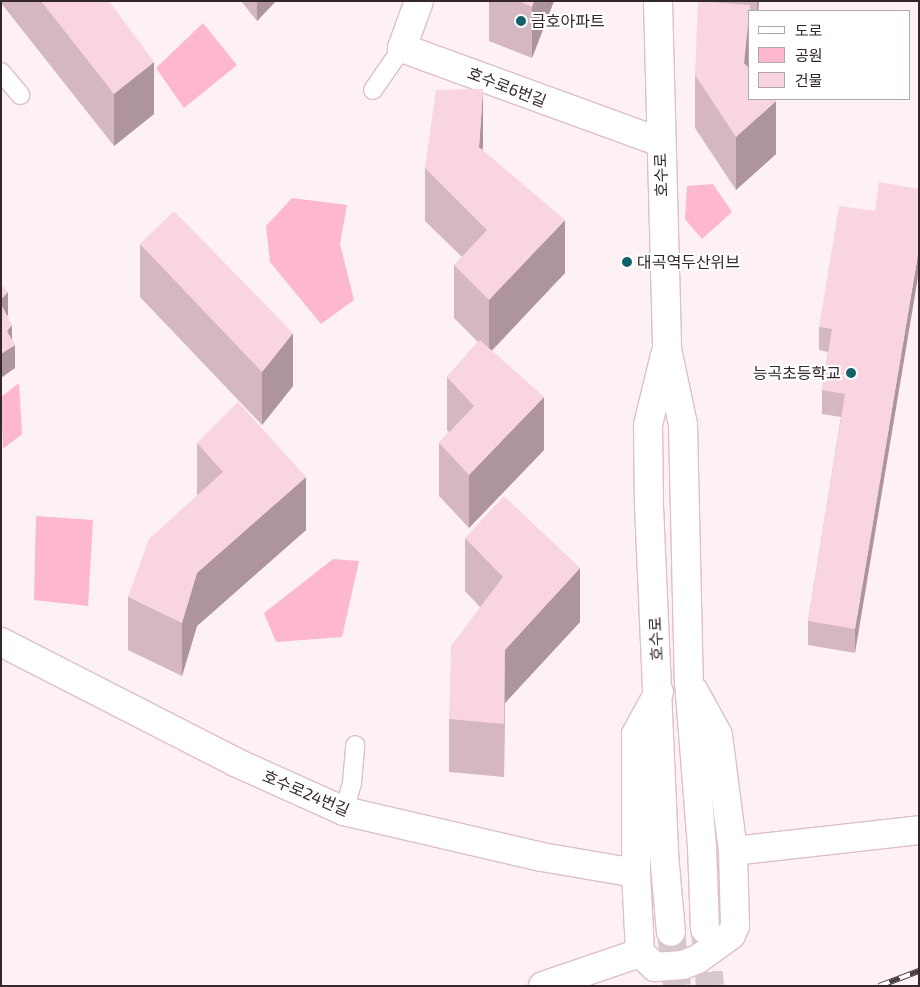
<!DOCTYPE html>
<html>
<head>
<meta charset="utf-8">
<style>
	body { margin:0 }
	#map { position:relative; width:920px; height:987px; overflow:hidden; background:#fef1f5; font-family:"Exo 2","Noto Sans KR",sans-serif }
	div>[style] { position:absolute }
	.green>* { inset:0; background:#fdb7ce }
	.secondary-tunnel>* { height:28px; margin-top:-14px; transform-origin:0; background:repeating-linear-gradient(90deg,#d5c9cd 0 28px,transparent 0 42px) }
	.roads { filter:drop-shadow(1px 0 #debfc8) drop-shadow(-1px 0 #debfc8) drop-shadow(0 1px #debfc8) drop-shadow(0 -1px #debfc8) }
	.service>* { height:18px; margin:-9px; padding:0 9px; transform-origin:9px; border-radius:9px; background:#fff }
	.minor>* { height:28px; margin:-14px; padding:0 14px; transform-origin:14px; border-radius:14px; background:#fff }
	.secondary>* { height:28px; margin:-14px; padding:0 14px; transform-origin:14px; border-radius:14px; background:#fff }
	.rail>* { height:5.5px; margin-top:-2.75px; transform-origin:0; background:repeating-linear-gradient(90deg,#fff 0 11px,#493d41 0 22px); box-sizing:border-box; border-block:1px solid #493d41 }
	.wall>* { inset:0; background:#d5b7c1 }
	.shaded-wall>* { inset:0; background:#ae959d }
	.building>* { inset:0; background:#f8d5e0 }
	.dots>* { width:14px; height:14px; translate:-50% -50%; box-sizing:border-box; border:2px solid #fff; border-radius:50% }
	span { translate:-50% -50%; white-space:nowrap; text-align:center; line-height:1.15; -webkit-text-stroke:4px #fff; paint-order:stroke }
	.poi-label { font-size:16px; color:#33272b }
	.left { translate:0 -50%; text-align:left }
	.right { translate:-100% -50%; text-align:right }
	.street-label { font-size:16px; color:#33272b }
	.frame { position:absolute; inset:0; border:2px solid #33272b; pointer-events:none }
	.legend { position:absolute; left:748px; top:10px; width:162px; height:90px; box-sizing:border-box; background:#fff; border:1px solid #ada9aa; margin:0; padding:6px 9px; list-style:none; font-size:15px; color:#33272b }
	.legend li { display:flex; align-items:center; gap:10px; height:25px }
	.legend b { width:25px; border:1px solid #ada9aa }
</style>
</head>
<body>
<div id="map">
	<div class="green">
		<i style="clip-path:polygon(203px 23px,237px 65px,184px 108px,156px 68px)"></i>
		<i style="clip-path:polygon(713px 184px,732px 212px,702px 239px,685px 219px,687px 186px)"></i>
		<i style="clip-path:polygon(292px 198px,347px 205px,340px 244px,354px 300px,321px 324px,270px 262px,266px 226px)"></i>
		<i style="clip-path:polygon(19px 383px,22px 434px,3px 449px,1px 397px)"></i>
		<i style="clip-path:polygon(36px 516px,93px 520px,88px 606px,34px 600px)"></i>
		<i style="clip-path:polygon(333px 559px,359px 561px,342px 637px,276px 642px,264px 613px)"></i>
	</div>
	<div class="secondary-tunnel">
		<i style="left:705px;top:930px;width:56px;rotate:84.9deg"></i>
		<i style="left:671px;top:932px;width:54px;rotate:83.7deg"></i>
	</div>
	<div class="roads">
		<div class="service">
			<i style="left:1px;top:72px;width:30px;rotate:50deg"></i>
			<i style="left:373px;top:90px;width:51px;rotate:-55.4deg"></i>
			<i style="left:344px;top:811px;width:29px;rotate:-74deg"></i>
			<i style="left:352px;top:783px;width:38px;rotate:-85deg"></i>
		</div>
		<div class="minor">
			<i style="left:419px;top:1px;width:50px;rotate:109.9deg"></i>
			<i style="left:402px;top:48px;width:275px;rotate:20deg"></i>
			<i style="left:1px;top:642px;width:263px;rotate:27.1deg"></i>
			<i style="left:235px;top:762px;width:120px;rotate:24.2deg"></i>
			<i style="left:344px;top:811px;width:203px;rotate:13.1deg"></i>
			<i style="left:542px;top:857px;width:95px;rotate:9.7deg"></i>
			<i style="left:733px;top:851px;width:187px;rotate:-6.4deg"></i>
			<i style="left:543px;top:986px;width:102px;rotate:-18.8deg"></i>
		</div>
		<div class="secondary">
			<i style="left:658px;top:1px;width:348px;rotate:88.5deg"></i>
			<i style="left:667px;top:349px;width:77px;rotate:78deg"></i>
			<i style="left:683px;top:424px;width:258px;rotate:88.7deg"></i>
			<i style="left:689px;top:682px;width:166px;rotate:85.5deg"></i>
			<i style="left:702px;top:847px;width:82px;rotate:87.9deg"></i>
			<i style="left:665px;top:355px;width:72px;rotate:103.7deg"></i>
			<i style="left:648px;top:425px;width:81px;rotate:89.3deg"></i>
			<i style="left:649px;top:506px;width:348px;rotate:87.5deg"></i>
			<i style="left:664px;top:854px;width:78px;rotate:84.9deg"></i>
			<i style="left:659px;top:692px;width:48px;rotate:118.7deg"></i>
			<i style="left:636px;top:734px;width:139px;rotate:90deg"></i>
			<i style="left:636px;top:873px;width:80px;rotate:87.1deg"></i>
			<i style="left:640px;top:953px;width:21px;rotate:43deg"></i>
			<i style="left:655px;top:967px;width:28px;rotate:-4deg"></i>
			<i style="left:683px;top:965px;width:16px;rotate:-22deg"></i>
			<i style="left:698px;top:959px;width:41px;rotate:-36deg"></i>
			<i style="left:731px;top:935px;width:10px;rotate:-66deg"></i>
			<i style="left:735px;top:926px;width:75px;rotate:-91.5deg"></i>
			<i style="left:733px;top:851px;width:117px;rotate:-97.4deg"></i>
			<i style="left:718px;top:735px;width:50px;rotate:-118.6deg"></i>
		</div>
	</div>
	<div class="rail">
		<i style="left:879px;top:986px;width:43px;rotate:-20.6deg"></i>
	</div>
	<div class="wall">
		<i style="clip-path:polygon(1px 1px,109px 1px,154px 114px,114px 146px,1px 3px)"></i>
		<i style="clip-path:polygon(241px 1px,276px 1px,257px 21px)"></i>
		<i style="clip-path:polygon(489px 1px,554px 1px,532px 58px,489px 41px)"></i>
		<i style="clip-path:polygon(709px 1px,759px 1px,758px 11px,749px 11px,749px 99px,776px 154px,736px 190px,695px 128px,695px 75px)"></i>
		<i style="clip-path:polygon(483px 142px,483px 151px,565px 273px,492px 351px,544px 450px,469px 528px,439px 496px,439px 443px,449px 432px,447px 430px,447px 377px,478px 342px,454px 318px,454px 265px,462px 257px,425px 221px,425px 168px)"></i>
		<i style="clip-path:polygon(875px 211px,855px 653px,808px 645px,808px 621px,841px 417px,822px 414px,822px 390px,828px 352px,819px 350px,819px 327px)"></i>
		<i style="clip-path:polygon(140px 244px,293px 386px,262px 425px,140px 297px)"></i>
		<i style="clip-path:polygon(197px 443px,306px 530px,197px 626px,182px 676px,128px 650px,128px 597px,197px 496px)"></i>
		<i style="clip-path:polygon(465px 538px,580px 622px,505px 703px,504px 777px,449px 772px,449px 719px,480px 607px,465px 591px)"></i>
	</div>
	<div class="shaded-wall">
		<i style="clip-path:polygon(257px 1px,276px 1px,257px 21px)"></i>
		<i style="clip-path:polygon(534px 1px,554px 1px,532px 58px,532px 7px)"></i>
		<i style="clip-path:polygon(757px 1px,759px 1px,758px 11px,757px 11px)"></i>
		<i style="clip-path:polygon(749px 13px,749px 66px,744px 116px,744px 63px)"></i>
		<i style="clip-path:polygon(154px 62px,154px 114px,114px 146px,114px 94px)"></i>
		<i style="clip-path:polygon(483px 89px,483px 142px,479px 201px,479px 147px)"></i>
		<i style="clip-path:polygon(776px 101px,776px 154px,736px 190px,736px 137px)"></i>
		<i style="clip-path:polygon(565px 220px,565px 273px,489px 353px,489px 300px)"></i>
		<i style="clip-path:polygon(919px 248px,919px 271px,855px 653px,855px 629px)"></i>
		<i style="clip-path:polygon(8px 292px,8px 315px,1px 322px,1px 299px)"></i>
		<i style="clip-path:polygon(12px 325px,12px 347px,15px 345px,15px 368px,1px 378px,1px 354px,7px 331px)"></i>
		<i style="clip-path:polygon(293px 333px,293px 386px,262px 425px,262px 372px)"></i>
		<i style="clip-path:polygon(544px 397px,544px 450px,469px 528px,469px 475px)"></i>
		<i style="clip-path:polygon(306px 477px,306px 530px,197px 626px,182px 676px,182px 623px,197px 573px)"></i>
		<i style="clip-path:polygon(580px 568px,580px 622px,505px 703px,504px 777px,505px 650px)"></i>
	</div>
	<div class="building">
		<i style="clip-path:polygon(41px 1px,109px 1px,154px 62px,114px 94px)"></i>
		<i style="clip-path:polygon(519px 1px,534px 1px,532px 7px)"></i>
		<i style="clip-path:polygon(698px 1px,750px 5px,744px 63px,749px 68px,749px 99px,775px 99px,776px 101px,736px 137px,695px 75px)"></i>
		<i style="clip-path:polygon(483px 89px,479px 147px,565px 220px,489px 300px,454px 265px,487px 230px,425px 168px,436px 90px)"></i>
		<i style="clip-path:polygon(879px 182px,919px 189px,919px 248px,855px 629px,808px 621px,845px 394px,822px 390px,832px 329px,819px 327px,839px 206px,875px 211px)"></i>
		<i style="clip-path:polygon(174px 211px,293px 333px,262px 372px,140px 244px)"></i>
		<i style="clip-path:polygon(1px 284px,8px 292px,1px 299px)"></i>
		<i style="clip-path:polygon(1px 304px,12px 325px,7px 331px,15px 345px,1px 354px)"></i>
		<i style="clip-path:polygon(480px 340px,544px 397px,469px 475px,439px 443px,474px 406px,447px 377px)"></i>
		<i style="clip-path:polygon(238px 402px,306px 477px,197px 573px,182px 623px,128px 597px,149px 539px,223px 472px,197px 443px)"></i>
		<i style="clip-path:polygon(504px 496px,580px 568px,505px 650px,504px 724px,449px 719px,451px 646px,503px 577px,465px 538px)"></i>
	</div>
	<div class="dots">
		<i style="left:521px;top:21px;background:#12616a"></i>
		<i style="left:627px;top:262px;background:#12616a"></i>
		<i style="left:851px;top:373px;background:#12616a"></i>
	</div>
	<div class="poi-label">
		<span class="left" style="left:531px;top:21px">금호아파트</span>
		<span class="left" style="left:637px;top:262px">대곡역두산위브</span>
		<span class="right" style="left:841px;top:373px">능곡초등학교</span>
	</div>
	<div class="street-label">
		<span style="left:507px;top:87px;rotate:21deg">호수로6번길</span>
		<span style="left:661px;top:175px;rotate:-92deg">호수로</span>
		<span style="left:656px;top:639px;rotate:-93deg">호수로</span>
		<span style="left:306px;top:793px;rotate:23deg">호수로24번길</span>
	</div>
	<div class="frame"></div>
	<ul class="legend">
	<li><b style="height:6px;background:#fff"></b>도로</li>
	<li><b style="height:14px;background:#fdb7ce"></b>공원</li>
	<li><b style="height:14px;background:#f8d5e0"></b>건물</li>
	</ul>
</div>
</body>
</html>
